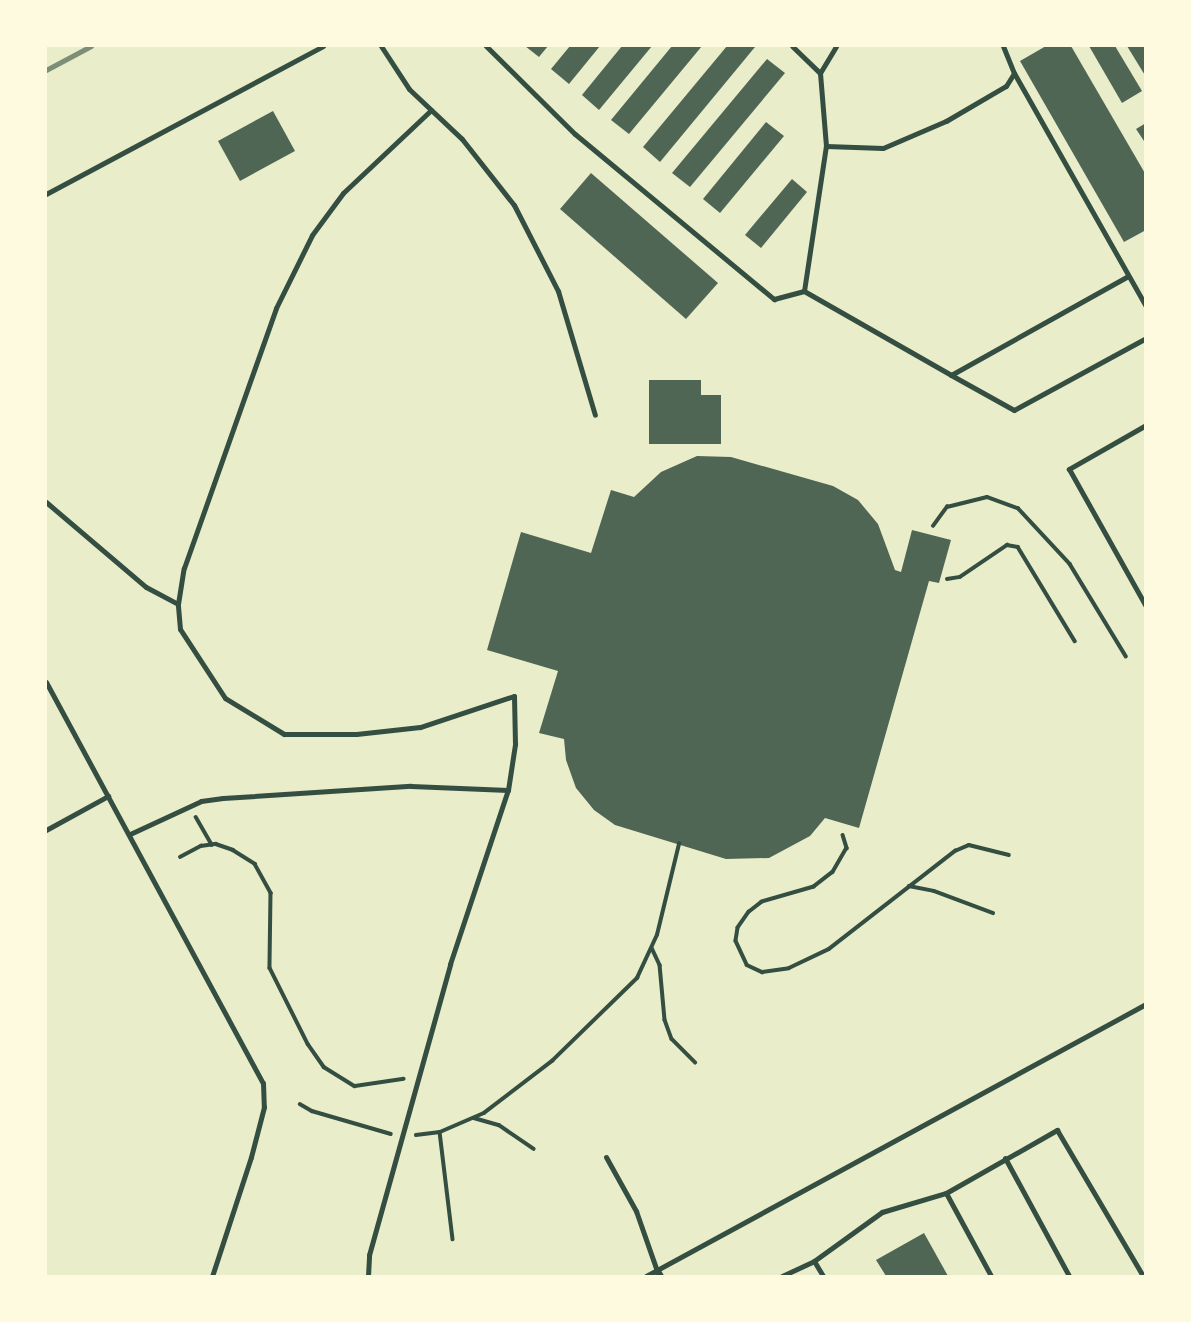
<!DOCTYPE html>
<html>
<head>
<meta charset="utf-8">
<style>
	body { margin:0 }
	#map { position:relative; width:1191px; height:1322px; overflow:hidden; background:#e9edc9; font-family:Cabin,sans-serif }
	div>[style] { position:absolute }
	.building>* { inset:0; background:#4f6655 }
	.path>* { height:3.5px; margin:-1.75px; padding:0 1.75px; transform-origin:1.75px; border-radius:1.75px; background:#344e41 }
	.service>* { height:5px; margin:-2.5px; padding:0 2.5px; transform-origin:2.5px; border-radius:2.5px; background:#344e41 }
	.minor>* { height:7px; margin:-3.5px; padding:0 3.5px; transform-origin:3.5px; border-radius:3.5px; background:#344e41 }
	.rail>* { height:5px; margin:-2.5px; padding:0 2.5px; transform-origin:2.5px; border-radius:2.5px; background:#7c8e77 }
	span { translate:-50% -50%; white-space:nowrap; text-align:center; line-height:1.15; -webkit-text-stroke:5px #fefae0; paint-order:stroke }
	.frame { position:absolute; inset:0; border:47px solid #fefae0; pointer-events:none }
</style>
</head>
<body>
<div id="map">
	<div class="building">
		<i style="clip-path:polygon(525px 46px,548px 46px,539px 57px)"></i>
		<i style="clip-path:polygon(570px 46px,600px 46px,569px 84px,551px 69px)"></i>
		<i style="clip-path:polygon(622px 46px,652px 46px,599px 110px,582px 95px)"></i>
		<i style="clip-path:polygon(672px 46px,702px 46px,629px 134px,611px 120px)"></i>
		<i style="clip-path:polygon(727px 46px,755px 47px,660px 162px,643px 147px)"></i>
		<i style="clip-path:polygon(1046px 46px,1071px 46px,1146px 175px,1146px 230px,1124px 242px,1020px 61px)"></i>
		<i style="clip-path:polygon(1089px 46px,1115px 46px,1142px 91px,1122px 103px)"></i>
		<i style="clip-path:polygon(1127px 46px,1146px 46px,1146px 77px)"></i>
		<i style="clip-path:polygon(767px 59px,785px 73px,690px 187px,672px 173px)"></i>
		<i style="clip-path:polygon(273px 111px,295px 151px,240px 181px,218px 141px)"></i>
		<i style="clip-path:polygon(766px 122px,784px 136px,720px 213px,703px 199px)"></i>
		<i style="clip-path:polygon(1146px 123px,1146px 144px,1136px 129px)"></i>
		<i style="clip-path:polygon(591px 173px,718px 283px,686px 319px,560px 209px)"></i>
		<i style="clip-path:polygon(792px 179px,807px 192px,761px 248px,745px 235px)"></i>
		<i style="clip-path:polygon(649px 380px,701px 380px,701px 395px,721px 395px,721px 444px,649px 444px)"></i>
		<i style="clip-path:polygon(697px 456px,731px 457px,833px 486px,858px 500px,878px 524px,895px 570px,901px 572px,912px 530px,951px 540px,939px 583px,929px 581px,859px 828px,825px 818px,810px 836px,769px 858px,726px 859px,615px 825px,594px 810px,576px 788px,566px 760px,564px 739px,539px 733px,558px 671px,487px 650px,521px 532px,591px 553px,611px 490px,634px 497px,661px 472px)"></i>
		<i style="clip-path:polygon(924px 1233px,948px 1276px,886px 1276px,876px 1260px)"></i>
	</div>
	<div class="path">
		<i style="left:933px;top:526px;width:24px;rotate:-54deg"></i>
		<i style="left:947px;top:507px;width:41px;rotate:-14deg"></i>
		<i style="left:987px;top:497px;width:33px;rotate:20deg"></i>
		<i style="left:1018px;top:508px;width:76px;rotate:47.1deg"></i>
		<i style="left:1070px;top:564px;width:108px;rotate:58.7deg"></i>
		<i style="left:947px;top:579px;width:13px;rotate:-9deg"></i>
		<i style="left:960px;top:577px;width:57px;rotate:-34.2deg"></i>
		<i style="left:1007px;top:545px;width:11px;rotate:10deg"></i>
		<i style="left:1018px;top:547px;width:110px;rotate:58.8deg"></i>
		<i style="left:196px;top:817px;width:32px;rotate:60deg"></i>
		<i style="left:843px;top:835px;width:14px;rotate:73deg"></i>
		<i style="left:847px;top:848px;width:28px;rotate:120deg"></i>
		<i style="left:833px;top:872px;width:24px;rotate:142deg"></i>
		<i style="left:814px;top:887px;width:54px;rotate:163.9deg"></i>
		<i style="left:762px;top:902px;width:16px;rotate:142deg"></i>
		<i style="left:749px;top:912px;width:19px;rotate:125deg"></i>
		<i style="left:738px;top:928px;width:13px;rotate:99deg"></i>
		<i style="left:736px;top:941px;width:26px;rotate:65deg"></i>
		<i style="left:747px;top:965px;width:17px;rotate:25deg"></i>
		<i style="left:762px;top:972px;width:27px;rotate:-8deg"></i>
		<i style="left:789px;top:968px;width:44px;rotate:-25.4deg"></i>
		<i style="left:829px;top:949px;width:160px;rotate:-37.9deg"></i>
		<i style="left:955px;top:851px;width:15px;rotate:-23deg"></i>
		<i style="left:969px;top:845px;width:41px;rotate:14deg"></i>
		<i style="left:180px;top:857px;width:24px;rotate:-28deg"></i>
		<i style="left:201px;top:846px;width:15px;rotate:-8deg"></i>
		<i style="left:216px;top:844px;width:18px;rotate:19deg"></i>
		<i style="left:233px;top:850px;width:26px;rotate:32deg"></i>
		<i style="left:255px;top:864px;width:33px;rotate:61deg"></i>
		<i style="left:271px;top:893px;width:75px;rotate:90.8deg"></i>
		<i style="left:270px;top:968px;width:85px;rotate:63.4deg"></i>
		<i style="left:308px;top:1044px;width:28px;rotate:55deg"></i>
		<i style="left:324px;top:1067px;width:36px;rotate:32deg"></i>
		<i style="left:355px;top:1086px;width:49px;rotate:-8.3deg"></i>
		<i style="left:909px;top:886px;width:25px;rotate:11deg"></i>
		<i style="left:934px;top:891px;width:63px;rotate:20.4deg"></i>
		<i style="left:652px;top:948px;width:19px;rotate:65deg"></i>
		<i style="left:660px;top:965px;width:55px;rotate:84.8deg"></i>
		<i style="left:665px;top:1020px;width:20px;rotate:70deg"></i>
		<i style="left:672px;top:1039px;width:33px;rotate:45deg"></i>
		<i style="left:300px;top:1104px;width:14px;rotate:30deg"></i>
		<i style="left:312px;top:1111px;width:82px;rotate:16.2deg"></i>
		<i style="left:474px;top:1118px;width:26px;rotate:16deg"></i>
		<i style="left:499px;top:1125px;width:42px;rotate:34.4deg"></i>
		<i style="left:440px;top:1132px;width:108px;rotate:83.1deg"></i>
		<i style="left:416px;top:1135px;width:24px;rotate:-7deg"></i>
		<i style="left:440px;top:1132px;width:48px;rotate:-23.4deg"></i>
		<i style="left:484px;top:1113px;width:86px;rotate:-37.4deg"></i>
		<i style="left:552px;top:1061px;width:119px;rotate:-44.3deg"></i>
		<i style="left:637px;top:978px;width:47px;rotate:-65.1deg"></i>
		<i style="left:657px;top:935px;width:94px;rotate:-76.4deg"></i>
	</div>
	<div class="service">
		<i style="left:381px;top:46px;width:51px;rotate:56.9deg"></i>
		<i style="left:409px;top:89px;width:73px;rotate:43.3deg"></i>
		<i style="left:462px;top:139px;width:84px;rotate:51.8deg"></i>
		<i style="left:514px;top:205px;width:97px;rotate:62.9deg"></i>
		<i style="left:558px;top:291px;width:129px;rotate:73.4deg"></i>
		<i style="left:486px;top:46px;width:125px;rotate:44.7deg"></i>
		<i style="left:575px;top:134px;width:259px;rotate:39.7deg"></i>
		<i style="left:774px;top:299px;width:31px;rotate:-15deg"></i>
		<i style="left:804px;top:291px;width:147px;rotate:-81.4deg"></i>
		<i style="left:826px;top:146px;width:73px;rotate:-94.7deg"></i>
		<i style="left:820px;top:73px;width:31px;rotate:-59deg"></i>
		<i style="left:792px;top:46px;width:39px;rotate:44deg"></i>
		<i style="left:1003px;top:46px;width:29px;rotate:68deg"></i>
		<i style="left:1014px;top:73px;width:268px;rotate:60.5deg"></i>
		<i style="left:826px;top:146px;width:57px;rotate:2deg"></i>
		<i style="left:883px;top:148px;width:69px;rotate:-23.2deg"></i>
		<i style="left:946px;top:121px;width:69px;rotate:-30.3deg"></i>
		<i style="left:1006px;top:86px;width:15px;rotate:-58deg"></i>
		<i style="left:46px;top:194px;width:314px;rotate:-28.1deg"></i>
		<i style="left:804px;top:291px;width:169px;rotate:29.7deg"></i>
		<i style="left:951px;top:375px;width:203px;rotate:-29.2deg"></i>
		<i style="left:951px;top:375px;width:72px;rotate:29.1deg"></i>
		<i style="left:1014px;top:410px;width:150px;rotate:-28.6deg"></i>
		<i style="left:1146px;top:425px;width:89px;rotate:150.3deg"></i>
		<i style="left:1069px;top:469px;width:157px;rotate:60.7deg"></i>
		<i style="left:46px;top:502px;width:131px;rotate:40.4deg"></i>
		<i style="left:146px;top:587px;width:36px;rotate:28deg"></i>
		<i style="left:46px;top:682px;width:456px;rotate:61.6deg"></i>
		<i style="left:263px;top:1083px;width:24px;rotate:88deg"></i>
		<i style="left:264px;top:1107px;width:52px;rotate:104.6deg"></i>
		<i style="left:251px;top:1157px;width:125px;rotate:108.1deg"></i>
		<i style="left:46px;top:830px;width:71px;rotate:-28.7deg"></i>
		<i style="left:130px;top:834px;width:78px;rotate:-24.9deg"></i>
		<i style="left:201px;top:801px;width:22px;rotate:-8deg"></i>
		<i style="left:223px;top:798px;width:188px;rotate:-3.7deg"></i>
		<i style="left:411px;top:786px;width:97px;rotate:2.4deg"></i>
		<i style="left:606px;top:1157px;width:62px;rotate:60.9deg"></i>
		<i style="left:636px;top:1211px;width:64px;rotate:70.7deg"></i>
		<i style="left:1005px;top:1158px;width:134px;rotate:61.5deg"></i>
		<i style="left:946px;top:1193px;width:94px;rotate:61.5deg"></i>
		<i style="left:814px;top:1261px;width:84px;rotate:-35.8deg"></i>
		<i style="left:882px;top:1212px;width:67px;rotate:-16.5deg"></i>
		<i style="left:946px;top:1193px;width:128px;rotate:-29.6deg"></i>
		<i style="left:1057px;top:1130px;width:169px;rotate:59.5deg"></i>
		<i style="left:368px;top:1276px;width:21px;rotate:-87deg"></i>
		<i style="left:369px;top:1255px;width:302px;rotate:-74.4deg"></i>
		<i style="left:450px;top:964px;width:183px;rotate:-71.6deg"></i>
		<i style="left:508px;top:790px;width:47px;rotate:-81.3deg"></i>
		<i style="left:515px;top:744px;width:48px;rotate:-91.2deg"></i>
		<i style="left:514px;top:696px;width:99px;rotate:161.7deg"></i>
		<i style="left:420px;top:727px;width:64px;rotate:173.8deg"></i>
		<i style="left:356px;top:734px;width:72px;rotate:180deg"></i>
		<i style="left:284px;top:734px;width:69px;rotate:-148.6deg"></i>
		<i style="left:225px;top:698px;width:82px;rotate:-123.1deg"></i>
		<i style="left:180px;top:629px;width:25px;rotate:-95deg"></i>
		<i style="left:178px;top:604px;width:36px;rotate:-81deg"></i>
		<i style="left:184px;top:568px;width:276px;rotate:-70.5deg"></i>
		<i style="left:276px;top:308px;width:81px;rotate:-63.7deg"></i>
		<i style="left:312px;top:235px;width:52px;rotate:-53.6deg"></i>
		<i style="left:343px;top:193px;width:121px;rotate:-43.3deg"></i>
		<i style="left:646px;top:1276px;width:569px;rotate:-28.55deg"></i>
		<i style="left:782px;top:1276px;width:35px;rotate:-25deg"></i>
		<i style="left:814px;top:1261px;width:17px;rotate:59deg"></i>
	</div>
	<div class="minor">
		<i style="left:657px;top:1271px;width:6px;rotate:59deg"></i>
	</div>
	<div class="rail">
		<i style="left:46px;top:70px;width:51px;rotate:-28.1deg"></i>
	</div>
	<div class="frame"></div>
</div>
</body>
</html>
